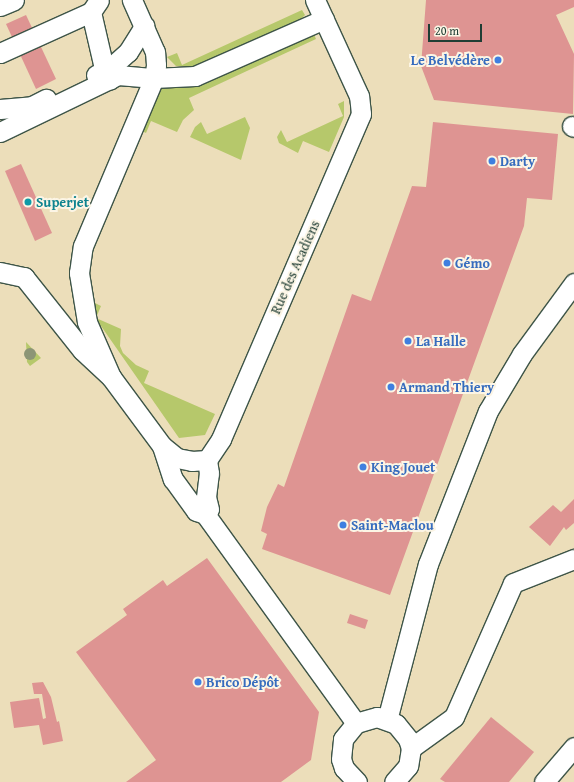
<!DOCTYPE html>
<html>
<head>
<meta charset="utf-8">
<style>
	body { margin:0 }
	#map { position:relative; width:574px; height:782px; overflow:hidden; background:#ecdeba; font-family:"Gentium Book Plus",serif }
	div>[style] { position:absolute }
	.green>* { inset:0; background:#b6c86b }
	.building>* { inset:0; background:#de9492 }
	.roads { filter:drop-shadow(1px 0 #3e5548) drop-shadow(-1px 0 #3e5548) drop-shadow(0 1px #3e5548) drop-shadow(0 -1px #3e5548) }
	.minor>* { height:19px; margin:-9.5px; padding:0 9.5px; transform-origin:9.5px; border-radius:9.5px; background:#fff }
	.trees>* { width:12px; height:12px; margin:-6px; border-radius:50%; background:#8c9576 }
	.dots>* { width:11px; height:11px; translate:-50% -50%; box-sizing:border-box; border:2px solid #fcf5e5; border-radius:50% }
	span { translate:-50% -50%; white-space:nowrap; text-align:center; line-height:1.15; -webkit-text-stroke:4px #fcf5e5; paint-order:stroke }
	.shop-label { font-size:14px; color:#366cbe; font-weight:700 }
	.right { translate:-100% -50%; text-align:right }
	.left { translate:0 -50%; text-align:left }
	.culture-label { font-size:14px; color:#0d838f; font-weight:700 }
	.street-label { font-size:14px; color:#1f3d34 }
	.scale { position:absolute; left:428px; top:24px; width:54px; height:18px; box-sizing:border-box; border:2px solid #1f3d34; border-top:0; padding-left:5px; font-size:12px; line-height:14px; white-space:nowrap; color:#1f3d34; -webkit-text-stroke:3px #fcf5e5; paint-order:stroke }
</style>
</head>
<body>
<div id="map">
	<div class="green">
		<i style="clip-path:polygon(302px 10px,305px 15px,301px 19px,196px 67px,176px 66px,167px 57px,177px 53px,182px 65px)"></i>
		<i style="clip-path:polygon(313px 32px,316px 39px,189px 98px,194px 110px,183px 120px,177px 132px,151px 121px,146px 133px,142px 131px,162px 85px,196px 86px)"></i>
		<i style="clip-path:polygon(344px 101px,344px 117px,329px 152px,303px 141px,298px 153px,279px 143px,277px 137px,281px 130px,287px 142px,343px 116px,338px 104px)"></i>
		<i style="clip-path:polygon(245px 117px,250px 128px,241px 160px,190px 137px,195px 127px,201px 122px,207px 134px)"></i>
		<i style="clip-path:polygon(95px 303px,101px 306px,96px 318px,121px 329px,120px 346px,123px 353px,136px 365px,149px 371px,144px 383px,215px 414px,205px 435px,179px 438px,101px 326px,97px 326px,92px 304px)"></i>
		<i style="clip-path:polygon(26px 342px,41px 358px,30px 366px,27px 362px)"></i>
	</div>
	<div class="building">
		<i style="clip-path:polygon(426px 0,574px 0,574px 7px,556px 15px,574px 54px,573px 114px,434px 100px,421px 66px)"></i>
		<i style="clip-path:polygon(26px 15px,56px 79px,36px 89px,6px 24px)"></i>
		<i style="clip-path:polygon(433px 122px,558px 134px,552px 200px,527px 198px,524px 226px,390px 595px,262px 549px,267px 534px,261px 531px,267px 507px,278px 484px,284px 487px,352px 294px,371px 301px,412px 186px,426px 187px)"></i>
		<i style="clip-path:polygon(21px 164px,52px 233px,35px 241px,5px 171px)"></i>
		<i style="clip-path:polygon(574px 499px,574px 523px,566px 530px,564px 527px,550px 546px,529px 527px,553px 505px,561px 512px)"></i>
		<i style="clip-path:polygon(207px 558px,319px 712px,311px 760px,281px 782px,126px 782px,156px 760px,76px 652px,127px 615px,123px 609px,163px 580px,167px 586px)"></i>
		<i style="clip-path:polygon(350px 614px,368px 620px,365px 629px,347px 623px)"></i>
		<i style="clip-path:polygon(43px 682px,51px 697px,57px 722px,59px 721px,63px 741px,43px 745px,39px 725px,14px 728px,10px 702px,39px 698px,43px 719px,46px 718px,42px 694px,34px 694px,32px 683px)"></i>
		<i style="clip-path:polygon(491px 717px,534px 752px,509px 782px,445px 782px,440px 779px)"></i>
	</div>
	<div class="roads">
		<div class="minor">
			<i style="left:0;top:6px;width:15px;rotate:-23deg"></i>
			<i style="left:91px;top:12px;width:53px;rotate:77deg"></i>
			<i style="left:103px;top:64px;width:17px;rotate:65deg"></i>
			<i style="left:0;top:53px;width:100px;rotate:-24.3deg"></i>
			<i style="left:91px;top:12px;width:14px;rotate:-56deg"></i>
			<i style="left:96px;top:75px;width:16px;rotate:-27deg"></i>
			<i style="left:110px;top:68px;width:24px;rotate:-42deg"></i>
			<i style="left:128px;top:52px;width:31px;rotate:-58deg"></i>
			<i style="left:0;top:109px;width:32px;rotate:-5deg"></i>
			<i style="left:32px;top:106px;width:16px;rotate:-27deg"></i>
			<i style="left:572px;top:126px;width:2px;rotate:27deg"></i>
			<i style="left:0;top:132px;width:131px;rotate:-25.8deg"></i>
			<i style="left:118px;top:75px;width:36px;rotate:5deg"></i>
			<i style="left:154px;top:78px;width:41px;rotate:-2.8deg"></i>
			<i style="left:195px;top:76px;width:141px;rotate:-23.8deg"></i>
			<i style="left:0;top:272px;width:25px;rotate:12deg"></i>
			<i style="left:24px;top:277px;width:93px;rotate:51.5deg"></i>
			<i style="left:82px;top:350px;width:40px;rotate:43deg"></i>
			<i style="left:111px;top:377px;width:86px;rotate:53.5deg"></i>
			<i style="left:162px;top:446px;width:19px;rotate:39deg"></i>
			<i style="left:177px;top:458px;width:15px;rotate:11deg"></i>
			<i style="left:192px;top:461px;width:15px;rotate:-4deg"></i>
			<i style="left:111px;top:377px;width:60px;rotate:-113.6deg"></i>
			<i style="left:87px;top:322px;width:50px;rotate:-99.3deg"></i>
			<i style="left:79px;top:273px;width:27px;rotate:-82deg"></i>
			<i style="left:83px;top:246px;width:182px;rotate:-67.1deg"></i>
			<i style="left:154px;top:78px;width:13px;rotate:-81deg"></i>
			<i style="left:156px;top:65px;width:13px;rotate:-94deg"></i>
			<i style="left:155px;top:52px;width:57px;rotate:-113.9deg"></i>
			<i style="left:162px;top:446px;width:35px;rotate:72deg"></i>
			<i style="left:173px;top:479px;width:39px;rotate:54deg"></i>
			<i style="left:196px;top:511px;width:9px;rotate:18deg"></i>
			<i style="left:205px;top:514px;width:258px;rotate:54.2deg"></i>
			<i style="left:207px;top:460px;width:25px;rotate:-56deg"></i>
			<i style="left:221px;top:439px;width:354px;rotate:-66.7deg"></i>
			<i style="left:361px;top:114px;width:18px;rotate:-96deg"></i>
			<i style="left:359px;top:96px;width:106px;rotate:-114.6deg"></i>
			<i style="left:205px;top:514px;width:6px;rotate:-51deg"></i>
			<i style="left:209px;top:509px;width:12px;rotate:-104deg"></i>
			<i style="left:206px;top:497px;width:24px;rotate:-83deg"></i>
			<i style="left:209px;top:473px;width:13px;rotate:-99deg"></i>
			<i style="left:387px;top:720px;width:161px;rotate:-75.3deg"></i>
			<i style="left:428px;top:564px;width:164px;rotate:-68.6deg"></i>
			<i style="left:488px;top:411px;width:66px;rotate:-59.2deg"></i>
			<i style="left:522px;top:354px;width:88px;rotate:-53.8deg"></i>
			<i style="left:411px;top:748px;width:53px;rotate:-35.8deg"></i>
			<i style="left:454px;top:717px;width:146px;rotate:-66.2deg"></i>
			<i style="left:513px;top:583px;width:66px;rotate:-21.5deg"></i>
			<i style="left:357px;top:782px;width:19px;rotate:-133deg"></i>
			<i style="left:344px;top:768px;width:9px;rotate:-108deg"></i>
			<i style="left:341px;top:759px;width:20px;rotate:-84deg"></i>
			<i style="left:343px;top:739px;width:21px;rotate:-51deg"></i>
			<i style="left:356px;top:723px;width:22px;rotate:-16deg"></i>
			<i style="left:377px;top:717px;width:20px;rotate:20deg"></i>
			<i style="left:396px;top:724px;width:19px;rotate:51deg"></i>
			<i style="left:408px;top:739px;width:9px;rotate:72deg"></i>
			<i style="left:411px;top:748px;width:18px;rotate:99deg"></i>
			<i style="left:408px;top:766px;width:21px;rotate:131deg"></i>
			<i style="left:544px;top:782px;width:46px;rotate:-49.4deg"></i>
		</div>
	</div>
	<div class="trees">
		<i style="left:30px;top:354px"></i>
	</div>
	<div class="dots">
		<i style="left:498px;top:60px;background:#3f7fe0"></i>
		<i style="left:492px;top:161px;background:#3f7fe0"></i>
		<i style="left:28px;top:202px;background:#0f9aa8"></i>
		<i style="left:447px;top:263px;background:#3f7fe0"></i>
		<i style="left:408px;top:341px;background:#3f7fe0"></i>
		<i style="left:391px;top:387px;background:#3f7fe0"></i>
		<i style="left:363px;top:467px;background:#3f7fe0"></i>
		<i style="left:343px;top:525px;background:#3f7fe0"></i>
		<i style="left:198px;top:682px;background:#3f7fe0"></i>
	</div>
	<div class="shop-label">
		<span class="right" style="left:490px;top:60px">Le Belvédère</span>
		<span class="left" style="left:500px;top:161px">Darty</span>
		<span class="left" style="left:455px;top:263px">Gémo</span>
		<span class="left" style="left:416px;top:341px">La Halle</span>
		<span class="left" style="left:399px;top:387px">Armand Thiery</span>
		<span class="left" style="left:371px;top:467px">King Jouet</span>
		<span class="left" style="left:351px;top:525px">Saint-Maclou</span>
		<span class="left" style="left:206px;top:682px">Brico Dépôt</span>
	</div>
	<div class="culture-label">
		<span class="left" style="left:36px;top:202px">Superjet</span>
	</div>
	<div class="street-label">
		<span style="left:295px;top:267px;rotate:-66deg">Rue des Acadiens</span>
	</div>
	<div class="scale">20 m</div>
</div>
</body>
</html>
